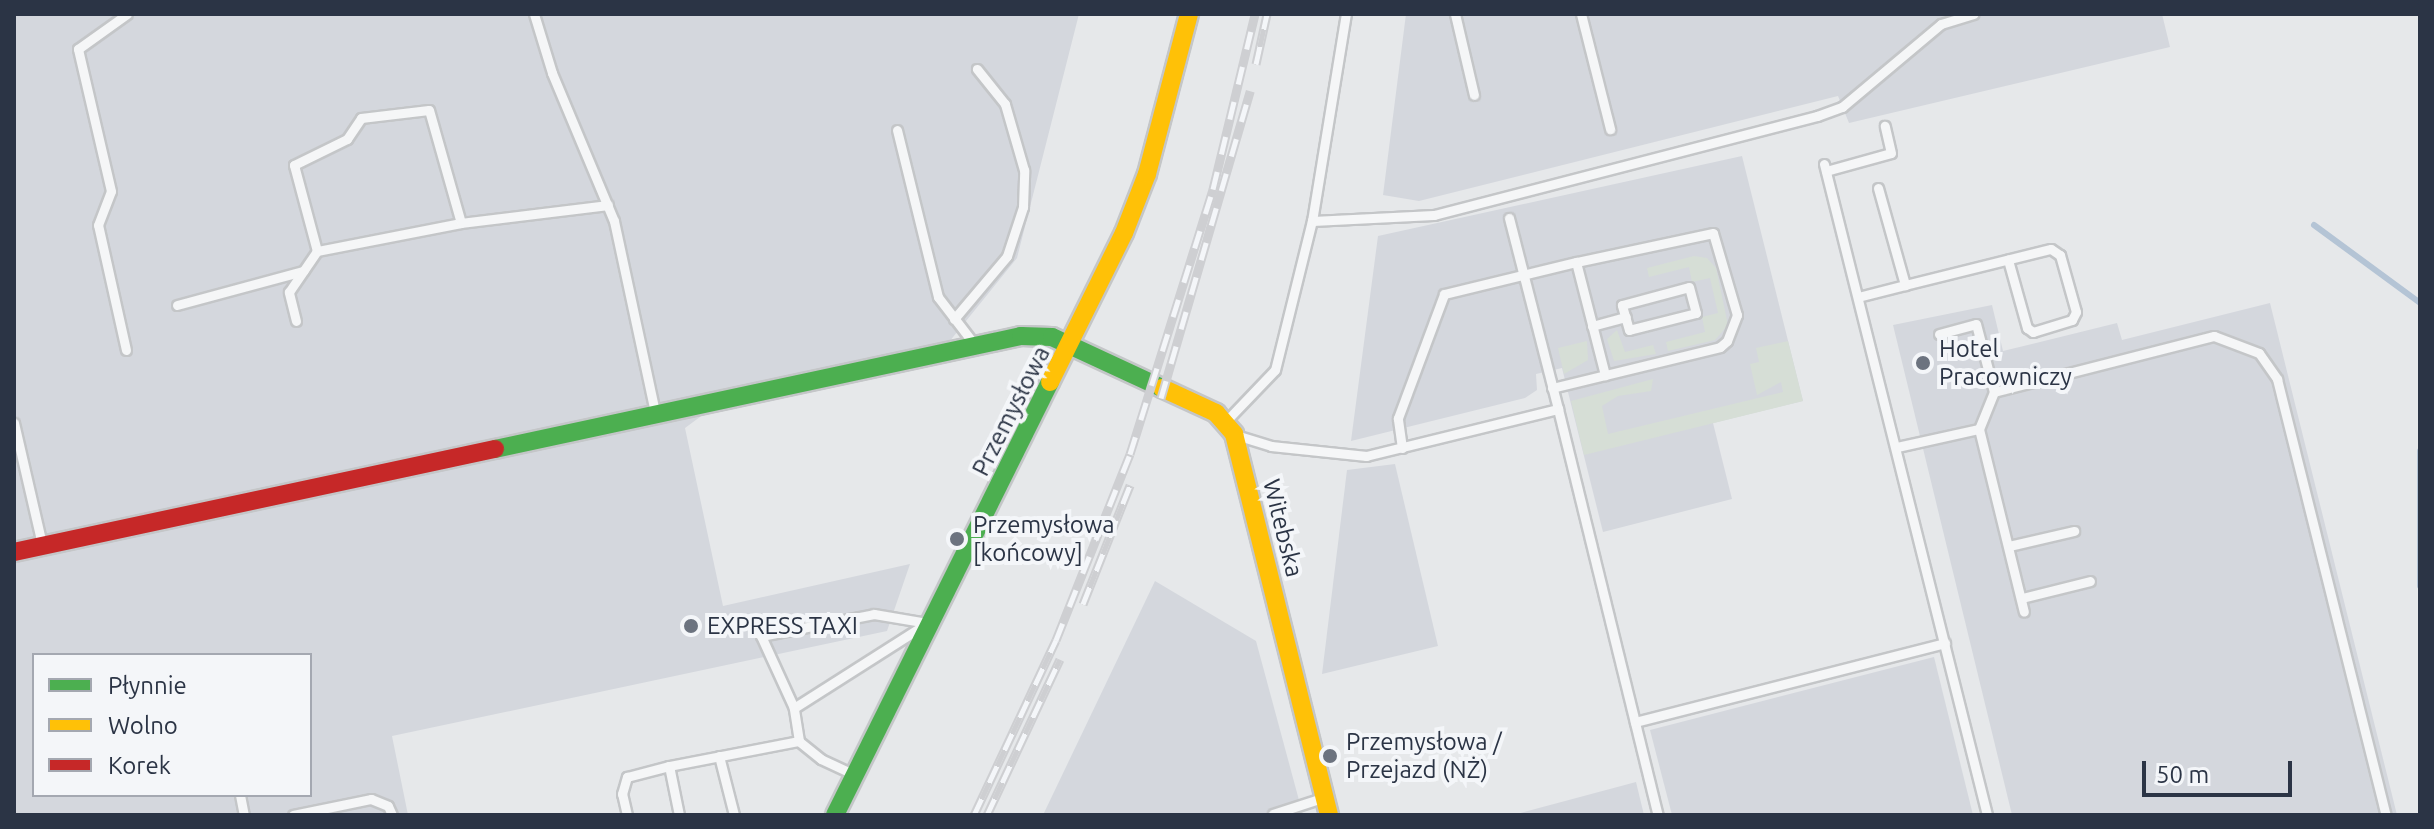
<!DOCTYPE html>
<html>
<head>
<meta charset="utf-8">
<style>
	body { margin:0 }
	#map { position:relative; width:2434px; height:829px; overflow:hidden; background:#e6e8ea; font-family:Ubuntu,sans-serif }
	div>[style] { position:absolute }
	.built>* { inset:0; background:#d4d7dd }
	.green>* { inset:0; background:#d6ded6 }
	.stream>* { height:6px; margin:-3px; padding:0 3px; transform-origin:3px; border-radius:3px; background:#b4c4d5 }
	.roads { filter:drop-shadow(2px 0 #c4c6c8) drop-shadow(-2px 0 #c4c6c8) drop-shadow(0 2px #c4c6c8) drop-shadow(0 -2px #c4c6c8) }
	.lane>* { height:9px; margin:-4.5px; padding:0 4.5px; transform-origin:4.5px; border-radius:4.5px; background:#f5f6f7 }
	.fast>* { height:18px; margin:-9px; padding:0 9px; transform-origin:9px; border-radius:9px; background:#4caf50 }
	.slow>* { height:18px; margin:-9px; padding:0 9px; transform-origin:9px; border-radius:9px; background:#ffc107 }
	.jam>* { height:18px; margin:-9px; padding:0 9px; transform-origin:9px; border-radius:9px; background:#c62828 }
	.rail>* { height:9px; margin-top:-4.5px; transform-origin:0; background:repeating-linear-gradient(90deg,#f4f6f9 0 18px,#cecfd2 0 36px); box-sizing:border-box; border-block:2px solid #cecfd2 }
	.dots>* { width:22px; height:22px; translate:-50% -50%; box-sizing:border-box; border:4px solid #f4f6f9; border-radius:50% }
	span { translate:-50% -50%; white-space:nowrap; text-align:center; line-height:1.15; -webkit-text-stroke:8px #f4f6f9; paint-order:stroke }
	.poi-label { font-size:24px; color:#2b3445 }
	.left { translate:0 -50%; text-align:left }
	.street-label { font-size:24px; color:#2b3445 }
	.frame { position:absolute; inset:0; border:16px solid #2b3445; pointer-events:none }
	.legend { position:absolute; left:32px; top:653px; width:280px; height:144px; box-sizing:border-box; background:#f4f6f9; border:2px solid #a4a8b1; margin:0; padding:10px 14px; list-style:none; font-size:24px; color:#2b3445 }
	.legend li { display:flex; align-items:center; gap:16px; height:40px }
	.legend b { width:40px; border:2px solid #a4a8b1 }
	.scale { position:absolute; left:2142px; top:761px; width:150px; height:36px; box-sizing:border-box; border:4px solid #2b3445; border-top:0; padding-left:10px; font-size:24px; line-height:28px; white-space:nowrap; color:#2b3445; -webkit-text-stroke:6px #f4f6f9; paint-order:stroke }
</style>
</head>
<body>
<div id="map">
	<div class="built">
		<i style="clip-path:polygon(evenodd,14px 14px,1079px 14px,1017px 258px,949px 342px,742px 386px,685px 428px,723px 606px,910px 564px,887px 631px,392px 736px,408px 815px,14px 815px,14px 14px,34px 655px,310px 655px,310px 795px,34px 795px,34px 655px)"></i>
		<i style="clip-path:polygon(1406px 14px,2162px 14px,2170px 47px,1849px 123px,1838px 96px,1419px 201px,1383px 195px)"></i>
		<i style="clip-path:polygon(1742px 156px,1803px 401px,1713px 423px,1732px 499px,1603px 532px,1562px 368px,1536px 374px,1537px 390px,1525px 398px,1351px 441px,1378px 236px)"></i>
		<i style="clip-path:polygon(2270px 303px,2397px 815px,2012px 815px,1893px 325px,1992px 305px,2003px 351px,2117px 323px,2122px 340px)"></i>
		<i style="clip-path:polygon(1395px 464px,1438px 646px,1322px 674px,1347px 470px)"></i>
		<i style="clip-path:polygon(1155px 581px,1256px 641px,1303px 815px,1043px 815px)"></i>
		<i style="clip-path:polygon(1934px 657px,1973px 815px,1672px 815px,1650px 730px)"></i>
		<i style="clip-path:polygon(1636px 782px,1644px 815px,1513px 815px)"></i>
	</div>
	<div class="green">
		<i style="clip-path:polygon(1694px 256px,1707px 258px,1716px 268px,1728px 325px,1715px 340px,1668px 351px,1666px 342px,1705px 332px,1702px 317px,1718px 313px,1710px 278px,1692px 282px,1689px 267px,1649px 277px,1647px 268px)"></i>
		<i style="clip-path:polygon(1617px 330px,1625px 352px,1653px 345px,1656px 354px,1614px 361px,1607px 339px)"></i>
		<i style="clip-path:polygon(1587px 341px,1588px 360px,1564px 374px,1558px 348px)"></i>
		<i style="clip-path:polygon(1788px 341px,1803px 401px,1584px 455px,1571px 401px,1653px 379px,1651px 391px,1618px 396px,1602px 406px,1608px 434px,1783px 392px,1781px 382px,1757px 395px,1750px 364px,1759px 362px,1756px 348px)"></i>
	</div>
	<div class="stream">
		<i style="left:2314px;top:225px;width:132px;rotate:36.3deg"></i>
		<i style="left:2420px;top:451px;width:135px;rotate:90deg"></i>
	</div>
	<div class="roads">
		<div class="lane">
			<i style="left:534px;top:14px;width:62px;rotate:73deg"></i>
			<i style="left:552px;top:73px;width:160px;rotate:67.3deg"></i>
			<i style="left:614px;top:221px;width:195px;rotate:77.9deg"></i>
			<i style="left:1455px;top:14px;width:83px;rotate:76.8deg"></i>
			<i style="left:1581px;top:14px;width:119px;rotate:75.8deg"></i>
			<i style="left:897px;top:130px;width:172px;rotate:76.2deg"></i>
			<i style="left:938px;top:297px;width:59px;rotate:52.5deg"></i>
			<i style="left:1824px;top:164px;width:671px;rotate:75.94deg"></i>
			<i style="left:1826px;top:171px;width:67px;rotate:-15.5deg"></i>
			<i style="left:1891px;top:153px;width:28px;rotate:-103deg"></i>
			<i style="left:1878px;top:188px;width:101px;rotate:74.4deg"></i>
			<i style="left:1509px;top:218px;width:197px;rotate:75.6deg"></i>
			<i style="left:1312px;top:221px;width:122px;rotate:-2.8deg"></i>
			<i style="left:1434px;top:215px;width:396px;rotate:-14.5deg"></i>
			<i style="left:1817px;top:116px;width:27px;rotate:-20deg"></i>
			<i style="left:1842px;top:107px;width:129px;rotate:-40deg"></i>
			<i style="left:1941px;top:24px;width:34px;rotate:-17deg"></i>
			<i style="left:461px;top:223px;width:147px;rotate:169deg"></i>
			<i style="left:317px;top:251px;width:89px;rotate:-105deg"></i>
			<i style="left:294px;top:165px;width:59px;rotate:-26.1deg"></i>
			<i style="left:347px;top:139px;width:25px;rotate:-56deg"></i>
			<i style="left:361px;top:118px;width:68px;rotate:-6.7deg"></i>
			<i style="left:429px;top:110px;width:117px;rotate:74.2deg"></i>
			<i style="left:461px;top:223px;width:148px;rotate:-7deg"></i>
			<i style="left:1689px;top:287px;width:27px;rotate:75deg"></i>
			<i style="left:1696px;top:313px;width:69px;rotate:165.8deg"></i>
			<i style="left:1629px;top:330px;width:26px;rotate:-106deg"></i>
			<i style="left:1622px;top:305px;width:69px;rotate:-15deg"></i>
			<i style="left:1858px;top:297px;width:49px;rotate:-14.3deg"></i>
			<i style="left:1905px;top:285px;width:150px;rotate:-13.9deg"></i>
			<i style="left:2051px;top:249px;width:11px;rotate:34deg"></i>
			<i style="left:2060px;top:255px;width:59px;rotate:74.3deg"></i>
			<i style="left:2076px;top:312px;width:9px;rotate:117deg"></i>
			<i style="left:2072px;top:320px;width:41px;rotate:162.9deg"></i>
			<i style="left:2033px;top:332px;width:7px;rotate:-146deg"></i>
			<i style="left:2027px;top:328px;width:71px;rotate:-105.6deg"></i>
			<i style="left:177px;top:305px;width:131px;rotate:-15.1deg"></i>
			<i style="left:954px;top:319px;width:82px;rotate:-49.9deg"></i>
			<i style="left:1007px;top:256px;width:52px;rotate:-71.9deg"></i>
			<i style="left:1023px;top:207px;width:37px;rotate:-88deg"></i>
			<i style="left:1024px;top:170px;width:69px;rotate:-106.1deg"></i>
			<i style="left:1005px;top:104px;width:45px;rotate:-128.7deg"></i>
			<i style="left:296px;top:321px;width:30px;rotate:-104deg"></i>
			<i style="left:289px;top:292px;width:50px;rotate:-55.7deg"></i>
			<i style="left:1592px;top:326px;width:35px;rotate:-15deg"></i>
			<i style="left:1939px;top:334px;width:38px;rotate:-15deg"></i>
			<i style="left:1976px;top:324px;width:70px;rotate:75.2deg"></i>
			<i style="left:126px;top:350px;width:128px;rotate:-102.6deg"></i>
			<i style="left:98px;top:225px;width:36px;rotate:-69deg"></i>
			<i style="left:111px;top:191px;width:146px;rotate:-103.1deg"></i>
			<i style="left:78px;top:49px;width:60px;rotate:-35.5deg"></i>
			<i style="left:1552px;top:388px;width:173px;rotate:-13.7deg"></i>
			<i style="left:1720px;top:347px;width:9px;rotate:-41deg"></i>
			<i style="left:1727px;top:341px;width:28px;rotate:-69deg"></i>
			<i style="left:1737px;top:315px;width:85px;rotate:-106.3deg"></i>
			<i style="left:1713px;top:233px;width:140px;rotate:168deg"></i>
			<i style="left:1576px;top:262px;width:117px;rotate:75.6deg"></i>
			<i style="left:1227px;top:420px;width:69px;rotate:-46.2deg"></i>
			<i style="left:1275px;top:370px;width:154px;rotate:-76.1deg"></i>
			<i style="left:1312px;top:221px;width:210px;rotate:-80.7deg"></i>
			<i style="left:14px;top:423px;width:124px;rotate:77deg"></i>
			<i style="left:1979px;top:429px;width:188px;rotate:76.2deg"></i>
			<i style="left:1239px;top:436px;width:34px;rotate:17deg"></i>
			<i style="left:1271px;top:446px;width:96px;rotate:6deg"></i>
			<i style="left:1366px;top:456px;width:198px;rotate:-13.8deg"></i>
			<i style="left:1558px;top:409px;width:418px;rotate:76.2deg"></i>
			<i style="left:1897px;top:447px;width:84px;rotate:-12.4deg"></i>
			<i style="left:1979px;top:429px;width:40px;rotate:-68deg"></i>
			<i style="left:1994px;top:392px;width:227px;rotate:-14.3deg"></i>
			<i style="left:2214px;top:336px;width:48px;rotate:20.7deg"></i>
			<i style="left:2259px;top:353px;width:32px;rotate:55deg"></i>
			<i style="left:2277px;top:379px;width:449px;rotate:76deg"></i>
			<i style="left:1402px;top:448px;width:30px;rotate:-98deg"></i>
			<i style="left:1398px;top:418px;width:132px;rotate:-69.6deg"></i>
			<i style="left:1444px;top:294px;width:136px;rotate:-13.6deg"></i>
			<i style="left:2009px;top:546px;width:67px;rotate:-13deg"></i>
			<i style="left:2022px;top:598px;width:70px;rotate:-14deg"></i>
			<i style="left:794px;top:708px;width:147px;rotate:-32.5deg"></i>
			<i style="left:1635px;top:722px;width:320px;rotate:-14.3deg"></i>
			<i style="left:719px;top:756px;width:61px;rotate:75.7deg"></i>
			<i style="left:853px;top:774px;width:35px;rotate:-155deg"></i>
			<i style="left:821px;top:759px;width:28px;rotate:-141deg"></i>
			<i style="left:799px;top:741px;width:33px;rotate:-99deg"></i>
			<i style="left:794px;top:708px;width:79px;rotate:-114.6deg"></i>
			<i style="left:761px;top:636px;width:115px;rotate:-11deg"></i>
			<i style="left:874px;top:614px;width:55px;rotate:9.5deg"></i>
			<i style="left:240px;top:795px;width:20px;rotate:79deg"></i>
			<i style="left:1273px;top:814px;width:52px;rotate:-18.1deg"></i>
			<i style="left:293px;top:815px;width:80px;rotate:-11.6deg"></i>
			<i style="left:371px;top:799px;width:18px;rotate:22deg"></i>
			<i style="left:388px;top:806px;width:10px;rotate:66deg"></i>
			<i style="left:627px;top:815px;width:22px;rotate:-103deg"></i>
			<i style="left:622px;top:794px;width:18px;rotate:-74deg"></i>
			<i style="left:627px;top:777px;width:43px;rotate:-14.7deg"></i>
			<i style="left:679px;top:815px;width:50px;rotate:-101.5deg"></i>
			<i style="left:669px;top:766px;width:132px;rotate:-10.9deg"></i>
		</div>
		<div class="fast">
			<i style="left:495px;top:449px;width:538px;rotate:-12.12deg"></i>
			<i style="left:1021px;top:336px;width:31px;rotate:2deg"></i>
			<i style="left:1052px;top:337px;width:121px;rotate:24.9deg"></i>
			<i style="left:835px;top:815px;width:483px;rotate:-63.6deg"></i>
		</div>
		<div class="slow">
			<i style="left:1050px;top:382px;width:166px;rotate:-63.6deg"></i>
			<i style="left:1124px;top:233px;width:63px;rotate:-68.7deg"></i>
			<i style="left:1147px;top:174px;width:165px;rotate:-75.3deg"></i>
			<i style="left:1162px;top:388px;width:60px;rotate:24.8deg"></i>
			<i style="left:1216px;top:413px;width:28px;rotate:49deg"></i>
			<i style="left:1234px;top:434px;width:393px;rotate:76deg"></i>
		</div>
		<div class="jam">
			<i style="left:14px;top:552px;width:492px;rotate:-12.1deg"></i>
		</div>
	</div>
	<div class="rail">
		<i style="left:1256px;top:64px;width:51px;rotate:-77.6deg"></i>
		<i style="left:1161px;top:398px;width:320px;rotate:-73.8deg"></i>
		<i style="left:1083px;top:604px;width:128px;rotate:-68.4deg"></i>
		<i style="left:974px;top:815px;width:193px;rotate:-64.9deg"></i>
		<i style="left:1056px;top:640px;width:200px;rotate:-68.3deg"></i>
		<i style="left:1130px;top:454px;width:278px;rotate:-72.6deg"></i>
		<i style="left:1213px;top:189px;width:180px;rotate:-76.5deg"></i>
		<i style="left:987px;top:815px;width:172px;rotate:-64.9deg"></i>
	</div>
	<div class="dots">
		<i style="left:1923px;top:363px;background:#6c737f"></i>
		<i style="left:957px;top:539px;background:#6c737f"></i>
		<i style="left:691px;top:626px;background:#6c737f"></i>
		<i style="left:1330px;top:756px;background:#6c737f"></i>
	</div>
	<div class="poi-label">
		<span class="left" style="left:1939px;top:363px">Hotel<br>Pracowniczy</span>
		<span class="left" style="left:973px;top:539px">Przemysłowa<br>[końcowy]</span>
		<span class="left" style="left:707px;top:626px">EXPRESS TAXI</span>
		<span class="left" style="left:1346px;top:756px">Przemysłowa /<br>Przejazd (NŻ)</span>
	</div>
	<div class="street-label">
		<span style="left:1011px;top:411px;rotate:-63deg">Przemysłowa</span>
		<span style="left:1283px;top:528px;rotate:76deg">Witebska</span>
	</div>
	<div class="frame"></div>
	<ul class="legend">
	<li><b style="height:10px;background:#4caf50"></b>Płynnie</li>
	<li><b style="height:10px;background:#ffc107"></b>Wolno</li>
	<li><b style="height:10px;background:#c62828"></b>Korek</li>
	</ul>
	<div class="scale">50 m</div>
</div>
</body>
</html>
